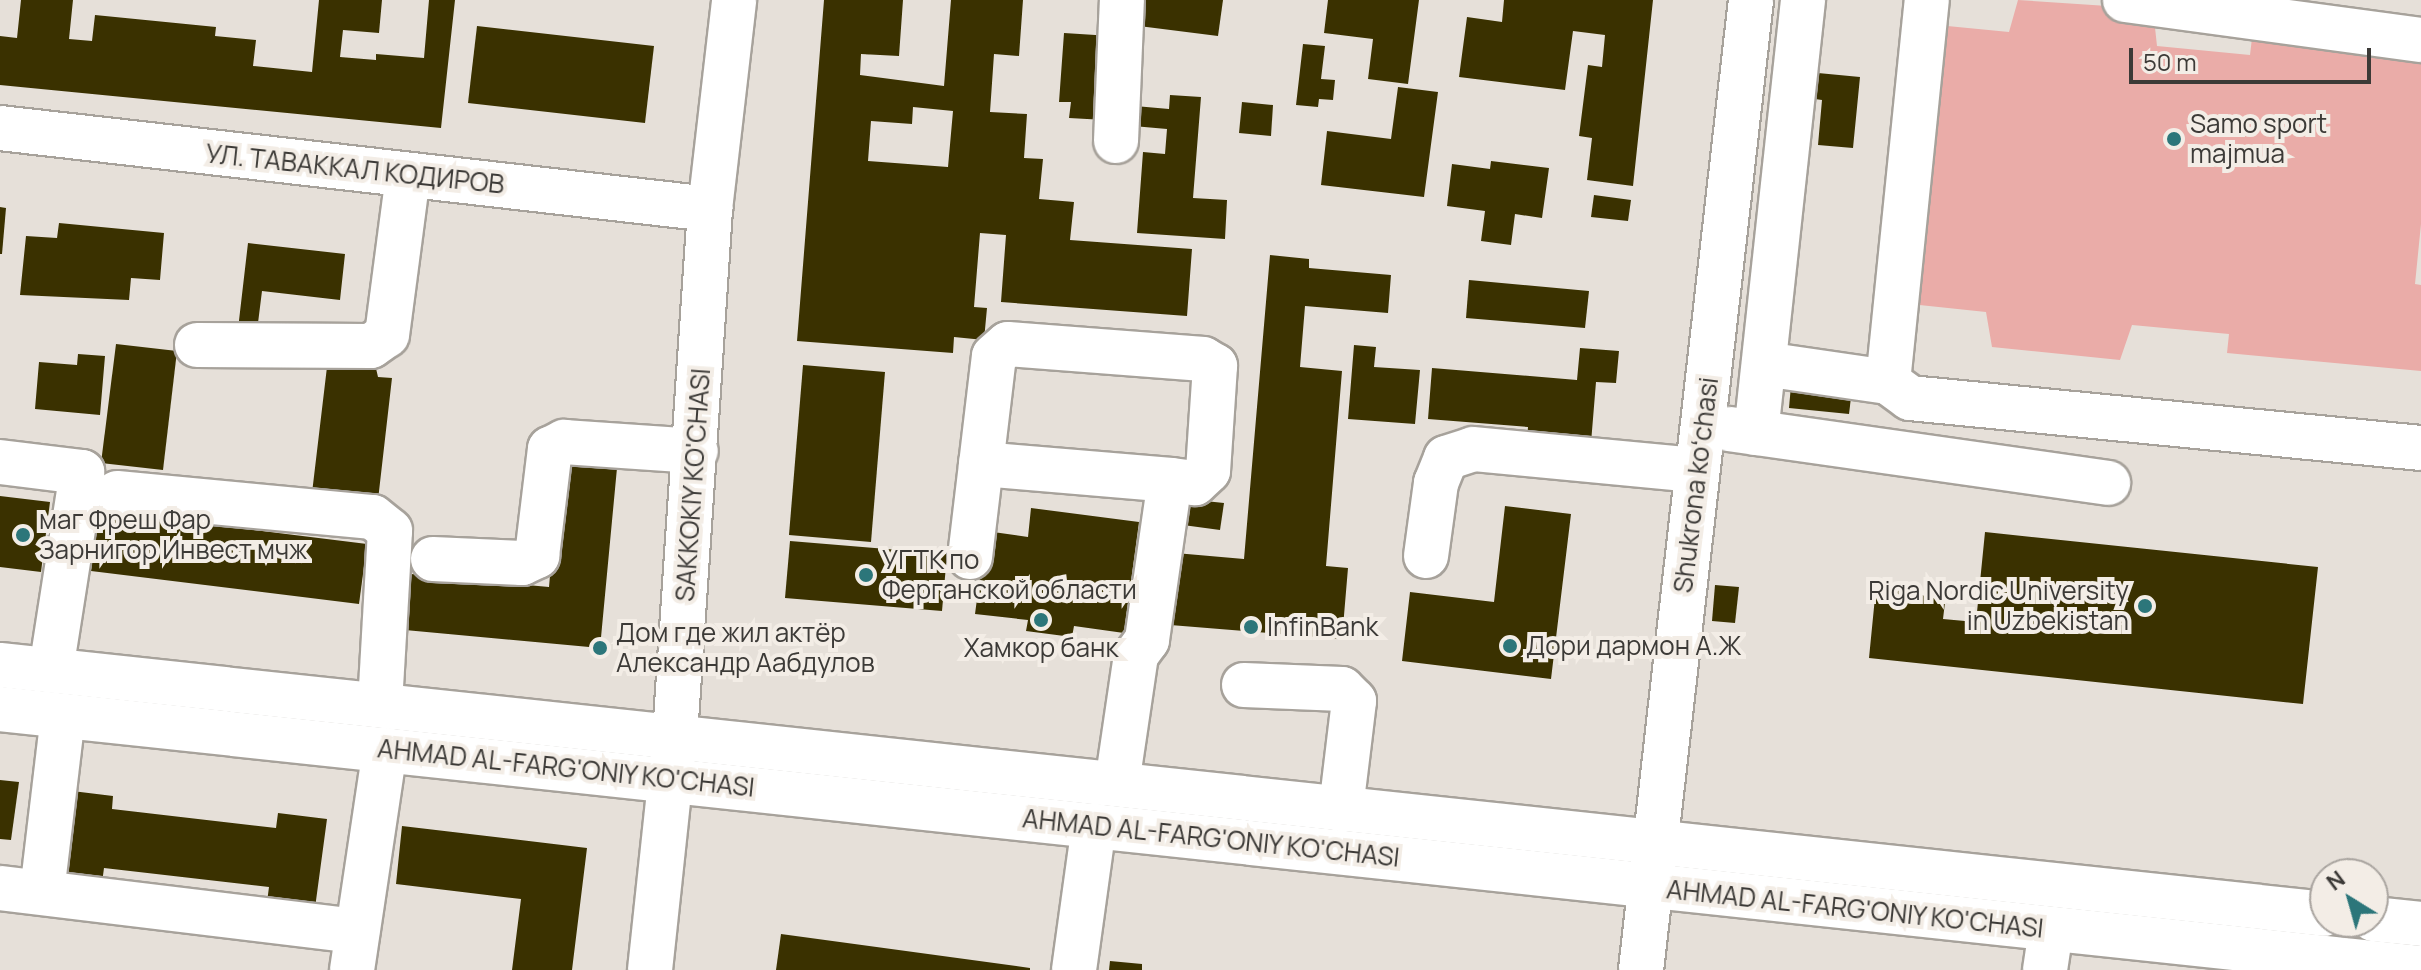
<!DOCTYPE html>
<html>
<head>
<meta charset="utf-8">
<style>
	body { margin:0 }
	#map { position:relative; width:2421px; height:970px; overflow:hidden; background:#e6e0d9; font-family:Manrope,sans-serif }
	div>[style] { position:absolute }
	.green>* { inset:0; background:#eaaca8 }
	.building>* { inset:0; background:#3a3100 }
	.roads { filter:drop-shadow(2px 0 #a7a29b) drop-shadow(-2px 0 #a7a29b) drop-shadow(0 2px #a7a29b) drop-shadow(0 -2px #a7a29b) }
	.minor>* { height:44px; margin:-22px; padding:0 22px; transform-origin:22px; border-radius:22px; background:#fff }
	.major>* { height:44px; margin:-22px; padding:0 22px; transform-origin:22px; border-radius:22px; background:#fff }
	.dots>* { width:22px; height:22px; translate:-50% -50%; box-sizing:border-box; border:4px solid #f3ede6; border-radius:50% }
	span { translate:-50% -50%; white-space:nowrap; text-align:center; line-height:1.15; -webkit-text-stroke:8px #f3ede6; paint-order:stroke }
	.poi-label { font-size:26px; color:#3c3a37 }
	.left { translate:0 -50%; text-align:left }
	.right { translate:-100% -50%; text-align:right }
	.street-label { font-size:26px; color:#3c3a37 }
	.north { position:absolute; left:2309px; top:858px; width:80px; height:80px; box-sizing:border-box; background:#f3ede6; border:2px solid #aaa5a0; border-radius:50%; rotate:323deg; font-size:22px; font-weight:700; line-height:32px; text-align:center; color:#3c3a37 }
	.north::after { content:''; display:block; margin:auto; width:28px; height:36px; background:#2c767a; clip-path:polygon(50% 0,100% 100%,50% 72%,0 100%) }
	.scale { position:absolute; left:2129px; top:48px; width:242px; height:36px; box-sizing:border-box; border:4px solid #3c3a37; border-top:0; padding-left:10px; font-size:24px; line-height:28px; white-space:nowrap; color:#3c3a37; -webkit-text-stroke:6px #f3ede6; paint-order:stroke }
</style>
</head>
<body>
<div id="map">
	<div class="green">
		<i style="clip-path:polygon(2018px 0,2153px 9px,2157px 46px,2250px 55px,2254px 21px,2421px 37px,2421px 224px,2415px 284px,2421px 285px,2421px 371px,2227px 353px,2229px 334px,2132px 325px,2120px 360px,1992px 347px,1986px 312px,1910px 304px,1937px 25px,2009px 32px)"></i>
	</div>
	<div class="building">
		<i style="clip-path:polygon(21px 0,73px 0,69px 39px,92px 41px,95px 15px,216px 27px,215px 36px,256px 40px,253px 66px,312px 72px,319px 0,382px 0,379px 33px,343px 30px,340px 57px,376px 60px,376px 54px,424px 58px,429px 0,455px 0,441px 128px,0 85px,0 36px,17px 38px)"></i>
		<i style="clip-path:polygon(evenodd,824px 0,903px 0,899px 56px,861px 54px,860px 75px,944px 86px,951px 0,1023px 0,1019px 56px,994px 54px,990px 112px,1027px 114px,1024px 158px,1043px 159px,1039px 199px,1074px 202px,1070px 240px,1192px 249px,1187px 316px,1001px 302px,1006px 235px,980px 233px,974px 307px,987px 308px,984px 340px,954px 337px,953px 353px,797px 341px,824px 0,913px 107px,953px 111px,948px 167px,868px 161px,871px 121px,912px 124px,913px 107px)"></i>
		<i style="clip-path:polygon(1126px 0,1223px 0,1218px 36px,1123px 24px)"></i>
		<i style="clip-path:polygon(1328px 0,1419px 0,1408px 84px,1368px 79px,1373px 39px,1324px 33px)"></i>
		<i style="clip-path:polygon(1504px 0,1653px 0,1633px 186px,1587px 180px,1592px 138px,1579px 136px,1588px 65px,1602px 67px,1605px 35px,1573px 31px,1565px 90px,1459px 77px,1467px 17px,1502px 22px)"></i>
		<i style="clip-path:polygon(477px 26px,654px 46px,645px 123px,468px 103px)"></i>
		<i style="clip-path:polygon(1064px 33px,1111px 36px,1105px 120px,1069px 118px,1071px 102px,1059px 102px)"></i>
		<i style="clip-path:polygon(1303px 44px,1325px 46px,1321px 79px,1335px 80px,1333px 100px,1319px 99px,1318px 107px,1296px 105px)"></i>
		<i style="clip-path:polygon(1818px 73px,1860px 77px,1853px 148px,1818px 145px,1822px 100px,1815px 99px)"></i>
		<i style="clip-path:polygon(1398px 87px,1438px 92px,1424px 197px,1321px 185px,1327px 131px,1391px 139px)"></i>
		<i style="clip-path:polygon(1170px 95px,1201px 97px,1193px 198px,1227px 200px,1225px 239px,1137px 233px,1143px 152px,1165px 154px,1167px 129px,1133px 126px,1135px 106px,1169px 109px)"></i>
		<i style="clip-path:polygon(1242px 102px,1273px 105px,1271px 136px,1239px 133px)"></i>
		<i style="clip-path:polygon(1491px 161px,1549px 168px,1542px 218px,1515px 214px,1511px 245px,1481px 241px,1485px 211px,1447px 206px,1452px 164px,1490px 169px)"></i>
		<i style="clip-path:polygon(1594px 195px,1631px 200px,1628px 221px,1591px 217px)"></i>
		<i style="clip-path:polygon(0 207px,6px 208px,2px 254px,0 254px)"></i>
		<i style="clip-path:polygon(59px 223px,164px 233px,160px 280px,131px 278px,129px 300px,20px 295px,26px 236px,57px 238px)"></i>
		<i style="clip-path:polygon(248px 243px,345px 254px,340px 300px,262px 291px,257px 331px,238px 329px)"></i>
		<i style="clip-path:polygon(1270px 255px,1309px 259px,1309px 268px,1391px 275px,1388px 313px,1305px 306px,1300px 367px,1342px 371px,1326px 566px,1348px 568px,1342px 639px,1158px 624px,1164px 552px,1244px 559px)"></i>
		<i style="clip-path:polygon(1469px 280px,1589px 291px,1585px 328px,1466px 318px)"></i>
		<i style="clip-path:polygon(116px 344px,177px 351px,163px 470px,101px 463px)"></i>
		<i style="clip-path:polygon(1354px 345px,1376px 347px,1374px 367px,1420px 370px,1415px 424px,1348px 419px)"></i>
		<i style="clip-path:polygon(1580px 348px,1619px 351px,1616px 383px,1596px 382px,1591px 443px,1527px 438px,1528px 427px,1428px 419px,1432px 368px,1577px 380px)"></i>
		<i style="clip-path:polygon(329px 350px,375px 364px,378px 377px,392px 378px,378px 500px,312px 493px)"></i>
		<i style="clip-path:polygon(78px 354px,105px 356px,100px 415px,35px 409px,39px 362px,77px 365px)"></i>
		<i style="clip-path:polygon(803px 365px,885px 372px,871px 542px,789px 535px)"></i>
		<i style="clip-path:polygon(1792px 374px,1853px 381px,1849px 414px,1789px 408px)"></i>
		<i style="clip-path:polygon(560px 463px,617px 468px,600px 648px,405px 630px,411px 574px,549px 587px)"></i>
		<i style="clip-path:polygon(0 496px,50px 502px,41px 572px,0 567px)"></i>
		<i style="clip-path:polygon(1186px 499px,1224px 503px,1220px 530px,1183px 525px)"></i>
		<i style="clip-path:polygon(1505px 506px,1571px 514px,1551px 679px,1402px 661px,1410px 592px,1494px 602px)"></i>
		<i style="clip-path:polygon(1031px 508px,1139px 522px,1124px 633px,1074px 626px,1072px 637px,1026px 631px,1028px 620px,975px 614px,986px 531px,1028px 537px)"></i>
		<i style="clip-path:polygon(99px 511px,367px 544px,359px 604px,91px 571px)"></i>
		<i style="clip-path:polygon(1985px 532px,2318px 567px,2303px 704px,1869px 658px,1876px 587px,1946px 594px,1943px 619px,1976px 622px)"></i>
		<i style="clip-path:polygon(790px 541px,947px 554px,942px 611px,785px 598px)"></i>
		<i style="clip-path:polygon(1715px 585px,1739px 587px,1735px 623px,1712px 621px)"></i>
		<i style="clip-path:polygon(0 780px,19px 782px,11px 840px,0 839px)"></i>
		<i style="clip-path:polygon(64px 790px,113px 796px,112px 809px,276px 828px,278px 813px,327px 819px,315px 908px,267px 902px,269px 887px,104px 868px,102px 883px,54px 877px)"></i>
		<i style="clip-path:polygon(402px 826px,587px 848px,572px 970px,512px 970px,521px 899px,396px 884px)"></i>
		<i style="clip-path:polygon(781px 934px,1030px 968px,1030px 970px,776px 970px)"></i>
		<i style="clip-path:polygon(1110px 961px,1142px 964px,1142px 970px,1109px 970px)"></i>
	</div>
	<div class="roads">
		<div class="minor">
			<i style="left:2125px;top:0;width:299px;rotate:7.7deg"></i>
			<i style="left:0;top:128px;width:715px;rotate:6.51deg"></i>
			<i style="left:1116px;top:141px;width:141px;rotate:-87.6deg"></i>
			<i style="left:197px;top:345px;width:174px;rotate:0.3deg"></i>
			<i style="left:371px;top:346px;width:19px;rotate:-35deg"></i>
			<i style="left:387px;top:335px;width:161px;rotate:-82.5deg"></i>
			<i style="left:1764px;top:364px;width:125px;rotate:8.3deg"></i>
			<i style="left:1888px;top:382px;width:27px;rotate:36deg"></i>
			<i style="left:1910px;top:398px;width:513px;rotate:5.59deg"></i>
			<i style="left:1888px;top:382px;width:384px;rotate:-84.2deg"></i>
			<i style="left:1729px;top:429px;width:383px;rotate:8.1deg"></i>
			<i style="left:1756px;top:433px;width:436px;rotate:-83.8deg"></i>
			<i style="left:0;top:462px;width:83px;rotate:7deg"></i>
			<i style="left:82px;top:472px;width:201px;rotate:98.9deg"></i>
			<i style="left:981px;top:464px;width:190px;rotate:4.8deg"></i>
			<i style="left:117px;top:493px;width:257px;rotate:5.4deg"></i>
			<i style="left:373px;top:517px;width:22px;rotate:39deg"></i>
			<i style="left:390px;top:531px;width:173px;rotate:93.3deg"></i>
			<i style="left:1426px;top:556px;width:74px;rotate:-82.2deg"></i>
			<i style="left:1436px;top:483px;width:27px;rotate:-68deg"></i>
			<i style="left:1446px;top:458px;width:28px;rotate:-18deg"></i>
			<i style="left:1473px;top:449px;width:225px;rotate:5.4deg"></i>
			<i style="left:970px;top:557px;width:202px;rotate:-83.2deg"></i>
			<i style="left:994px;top:356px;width:18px;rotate:-41deg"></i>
			<i style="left:1008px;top:344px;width:196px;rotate:4.4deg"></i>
			<i style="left:1203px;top:359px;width:14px;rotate:30deg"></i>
			<i style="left:1215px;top:366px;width:105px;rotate:93.8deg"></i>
			<i style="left:1208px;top:471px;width:18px;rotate:137deg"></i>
			<i style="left:1195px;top:483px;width:25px;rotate:-173deg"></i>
			<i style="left:1170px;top:480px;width:162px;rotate:98.2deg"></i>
			<i style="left:1147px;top:640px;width:19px;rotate:126deg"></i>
			<i style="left:1136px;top:655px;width:130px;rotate:98.4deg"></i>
			<i style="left:433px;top:559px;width:89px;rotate:2.6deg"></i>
			<i style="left:522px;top:563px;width:17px;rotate:-25deg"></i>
			<i style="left:537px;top:556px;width:108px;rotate:-83.1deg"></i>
			<i style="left:550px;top:449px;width:16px;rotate:-27deg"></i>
			<i style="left:564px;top:442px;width:132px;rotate:3.9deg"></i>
			<i style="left:1244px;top:685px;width:98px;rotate:2.3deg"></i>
			<i style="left:1342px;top:689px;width:17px;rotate:45deg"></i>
			<i style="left:1354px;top:701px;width:109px;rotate:96.9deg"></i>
			<i style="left:0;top:888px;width:360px;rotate:6.9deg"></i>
			<i style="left:42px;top:892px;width:177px;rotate:-83.2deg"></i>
			<i style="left:352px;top:970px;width:223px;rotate:-81.5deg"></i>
			<i style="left:650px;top:970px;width:236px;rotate:-83.9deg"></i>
			<i style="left:675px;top:735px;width:527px;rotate:-86.19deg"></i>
			<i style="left:710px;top:209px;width:210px;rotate:-83.4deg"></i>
			<i style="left:1074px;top:970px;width:146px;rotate:-82.1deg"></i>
			<i style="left:1641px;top:970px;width:976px;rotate:-83.53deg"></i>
			<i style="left:2045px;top:970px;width:40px;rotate:-81.5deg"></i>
		</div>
		<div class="major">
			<i style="left:0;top:665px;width:2338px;rotate:6.11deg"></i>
			<i style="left:0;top:709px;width:2435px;rotate:6.11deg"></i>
			<i style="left:2373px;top:919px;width:48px;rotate:5.9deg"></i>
		</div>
	</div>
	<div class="dots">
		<i style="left:2174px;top:139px;background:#2c767a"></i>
		<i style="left:23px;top:535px;background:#2c767a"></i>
		<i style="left:866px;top:575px;background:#2c767a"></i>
		<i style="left:2145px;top:606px;background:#2c767a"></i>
		<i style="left:1041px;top:620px;background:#2c767a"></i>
		<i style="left:1251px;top:627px;background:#2c767a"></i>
		<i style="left:1510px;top:646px;background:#2c767a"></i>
		<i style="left:600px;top:648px;background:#2c767a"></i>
	</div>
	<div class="poi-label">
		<span class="left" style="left:2190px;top:139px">Samo sport<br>majmua</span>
		<span class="left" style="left:39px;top:535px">маг Фреш Фар<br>Зарнигор Инвест мчж</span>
		<span class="left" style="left:882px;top:575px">УГТК по<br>Ферганской области</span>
		<span class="right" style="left:2129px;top:606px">Riga Nordic University<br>in Uzbekistan</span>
		<span class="left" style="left:1267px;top:627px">InfinBank</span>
		<span class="left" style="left:616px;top:648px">Дом где жил актёр<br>Александр Аабдулов</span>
		<span class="left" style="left:1526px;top:646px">Дори дармон А.Ж</span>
		<span style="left:1041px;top:648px">Хамкор банк</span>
	</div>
	<div class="street-label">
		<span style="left:355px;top:169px;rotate:6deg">УЛ. ТАВАККАЛ КОДИРОВ</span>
		<span style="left:693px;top:485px;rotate:-86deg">SAKKOKIY KO'CHASI</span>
		<span style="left:1696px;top:485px;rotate:-83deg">Shukrona koʻchasi</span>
		<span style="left:566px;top:768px;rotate:6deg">AHMAD AL-FARG'ONIY KO'CHASI</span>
		<span style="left:1211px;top:838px;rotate:6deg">AHMAD AL-FARG'ONIY KO'CHASI</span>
		<span style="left:1855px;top:909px;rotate:6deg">AHMAD AL-FARG'ONIY KO'CHASI</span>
	</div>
	<div class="north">N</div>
	<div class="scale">50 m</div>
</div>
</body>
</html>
